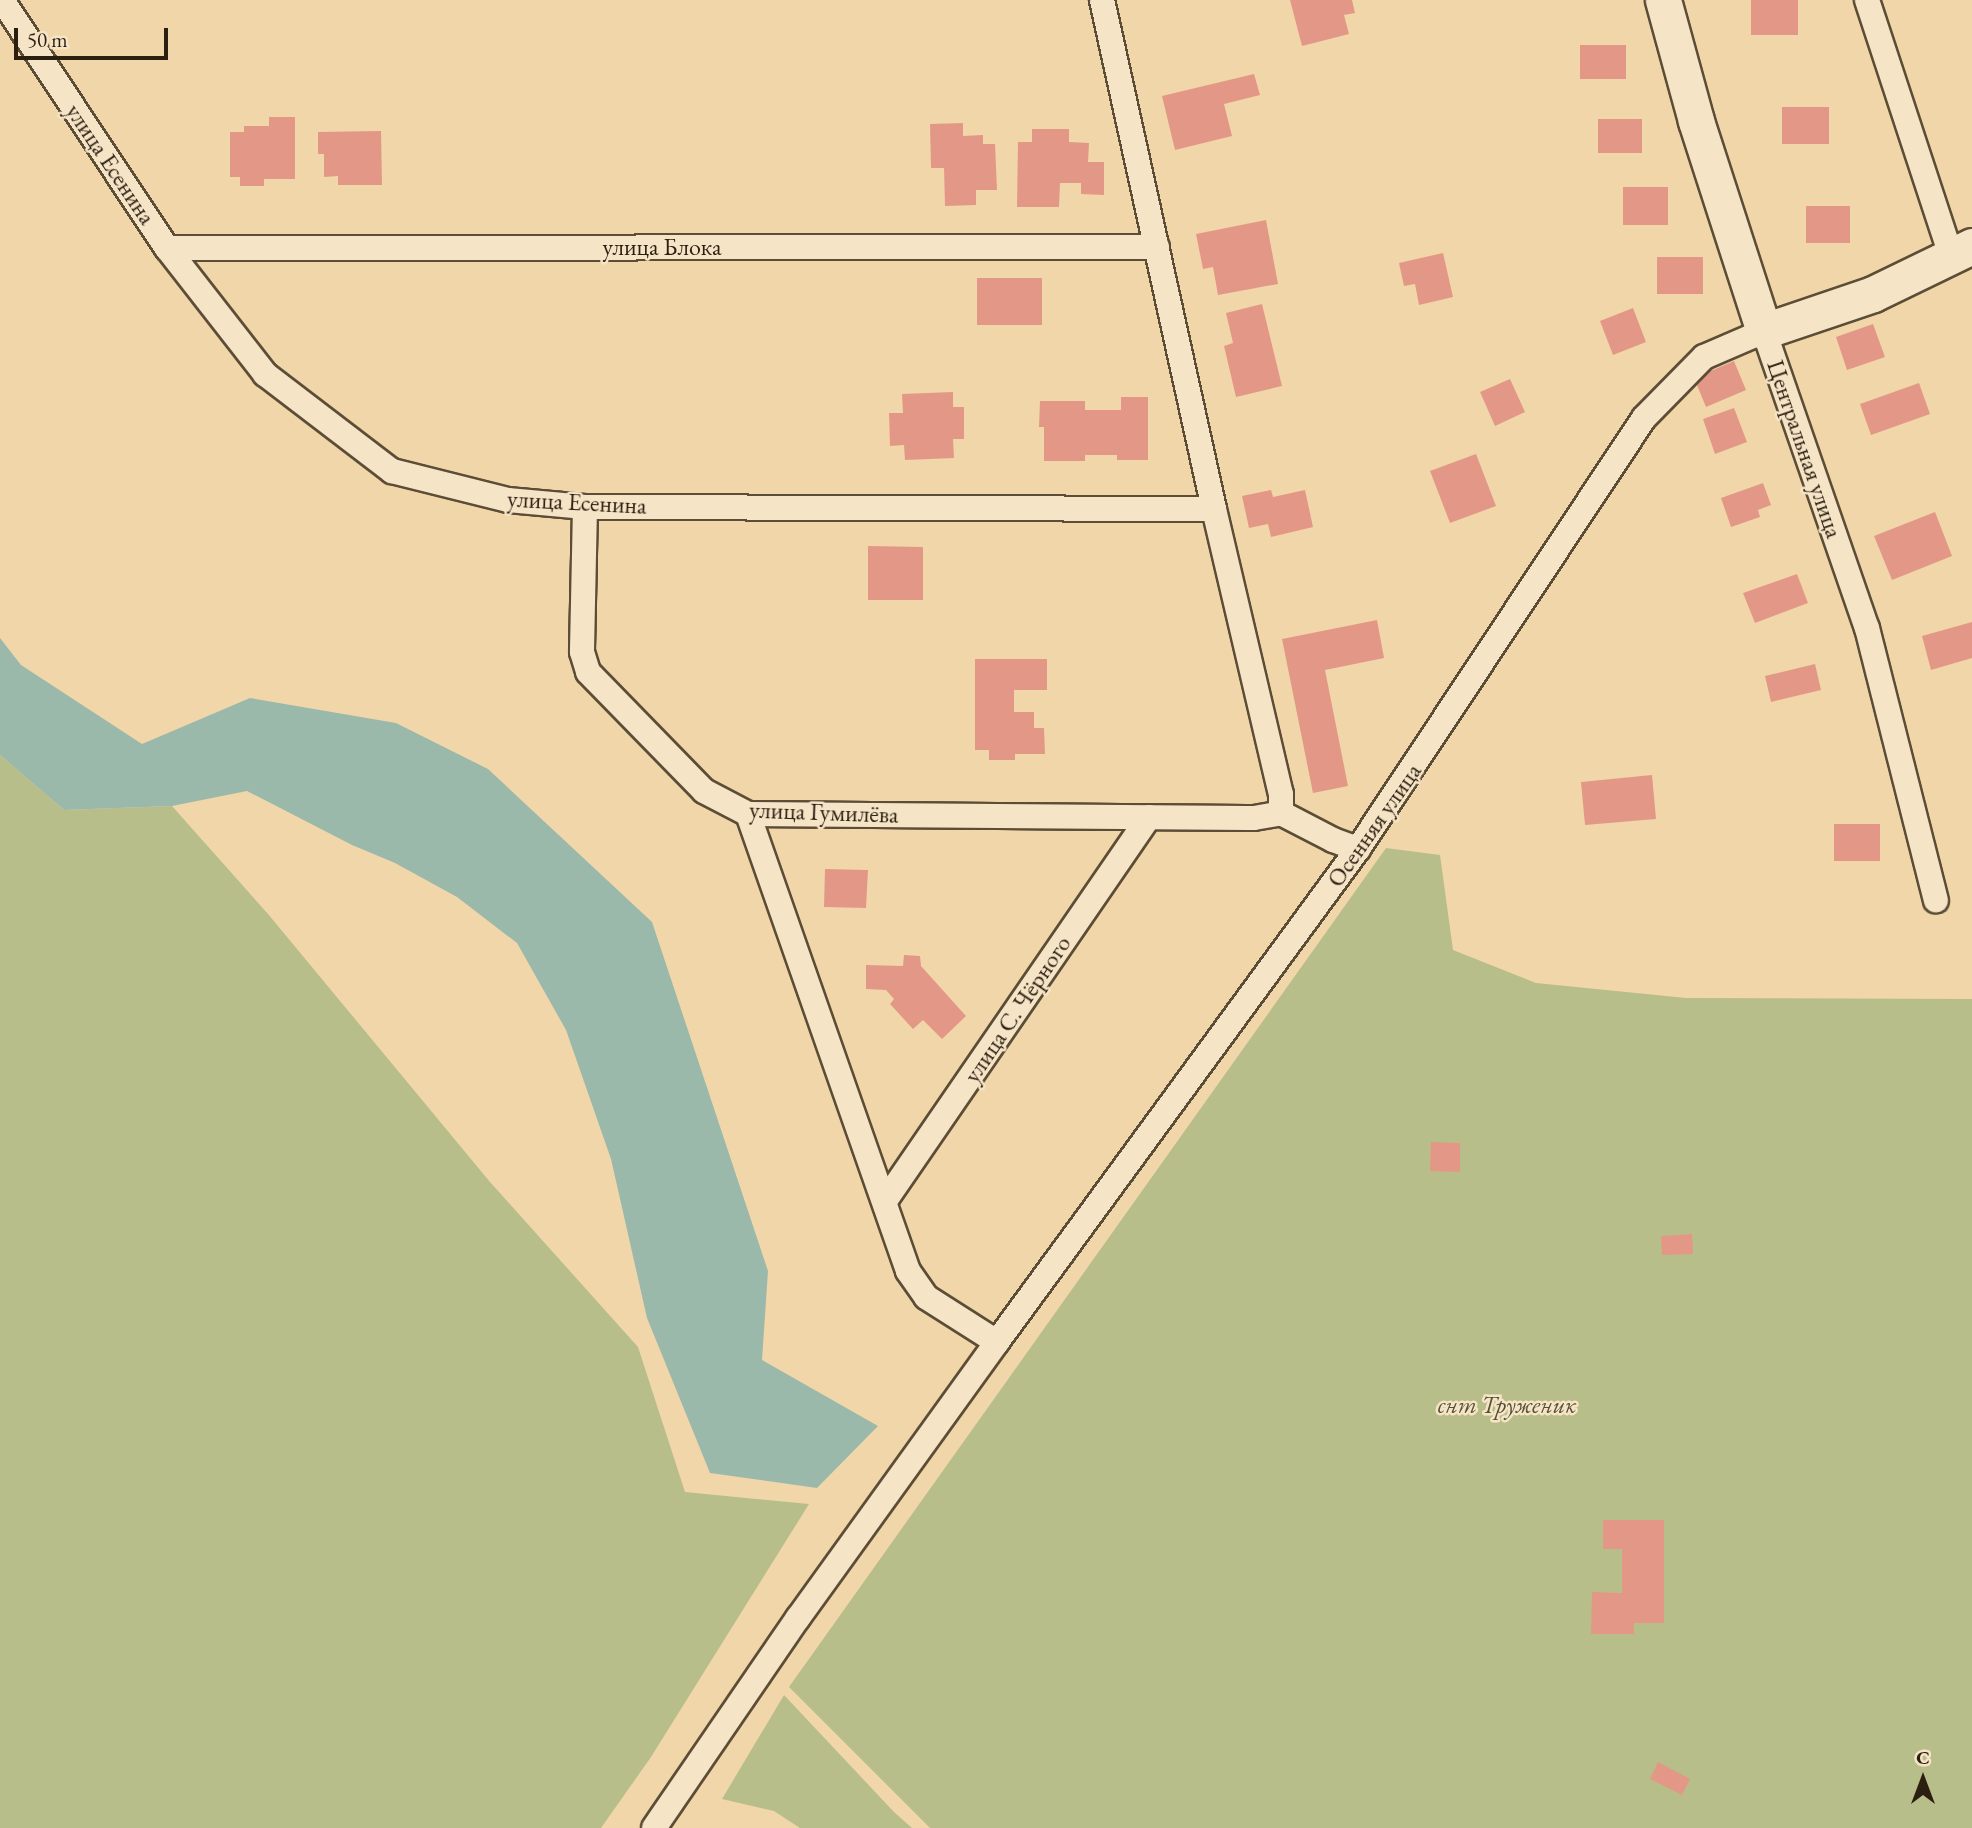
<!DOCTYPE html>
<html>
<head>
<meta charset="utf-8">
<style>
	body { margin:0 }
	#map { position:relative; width:1972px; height:1828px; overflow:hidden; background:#f1d6a9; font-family:"EB Garamond",serif }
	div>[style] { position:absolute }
	.green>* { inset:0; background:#b8be89 }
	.water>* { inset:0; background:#9bb9ab }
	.building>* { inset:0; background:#e39887 }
	.roads { filter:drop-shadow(2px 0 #5c4d36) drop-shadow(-2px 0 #5c4d36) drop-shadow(0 2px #5c4d36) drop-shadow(0 -2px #5c4d36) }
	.street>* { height:24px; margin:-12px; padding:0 12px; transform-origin:12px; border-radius:12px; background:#f6e4c7 }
	.secondary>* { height:35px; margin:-17.5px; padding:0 17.5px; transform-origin:17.5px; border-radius:17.5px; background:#f6e4c7 }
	span { translate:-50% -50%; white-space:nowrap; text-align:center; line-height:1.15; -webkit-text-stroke:5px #f6e4c7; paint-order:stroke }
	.street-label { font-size:24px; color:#2b1f10 }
	.park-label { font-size:24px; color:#554f34; font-style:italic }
	.north { position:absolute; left:1888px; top:1744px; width:70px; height:70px; -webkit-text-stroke:5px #f6e4c7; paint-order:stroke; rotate:0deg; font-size:19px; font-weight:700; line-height:28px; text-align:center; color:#2b1f10 }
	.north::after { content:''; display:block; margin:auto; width:24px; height:32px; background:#2b1f10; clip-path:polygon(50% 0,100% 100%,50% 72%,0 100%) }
	.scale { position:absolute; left:14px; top:28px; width:154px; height:32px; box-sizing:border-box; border:4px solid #2b1f10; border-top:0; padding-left:9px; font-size:21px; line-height:24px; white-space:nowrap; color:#2b1f10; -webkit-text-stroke:5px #f6e4c7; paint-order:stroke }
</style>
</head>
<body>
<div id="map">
	<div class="green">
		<i style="clip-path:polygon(0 755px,64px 810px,172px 806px,268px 914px,490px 1182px,638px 1347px,685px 1492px,809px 1504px,651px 1757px,601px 1828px,0 1828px)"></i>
		<i style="clip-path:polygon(1386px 848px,1440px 855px,1453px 950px,1536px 983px,1686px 998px,1972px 999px,1972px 1828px,930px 1828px,789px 1687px)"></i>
		<i style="clip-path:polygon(784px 1695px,894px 1812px,912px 1828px,800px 1828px,774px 1811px,722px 1799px)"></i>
	</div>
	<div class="water">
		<i style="clip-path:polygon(0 638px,21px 665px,142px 744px,250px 698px,396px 723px,488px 769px,652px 922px,768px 1271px,762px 1360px,878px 1426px,817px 1488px,710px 1473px,647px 1318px,611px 1159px,566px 1030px,517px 943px,457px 897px,395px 863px,352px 845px,247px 791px,172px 806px,64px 810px,0 755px)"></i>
	</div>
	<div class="building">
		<i style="clip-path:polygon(1290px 0,1352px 0,1355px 13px,1344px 15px,1349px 34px,1302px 46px)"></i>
		<i style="clip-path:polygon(1751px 0,1798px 0,1798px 35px,1751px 35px)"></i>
		<i style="clip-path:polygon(1580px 45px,1626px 45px,1626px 79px,1580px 79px)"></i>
		<i style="clip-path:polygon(1254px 74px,1260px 95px,1224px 104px,1232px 136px,1175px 150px,1162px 96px)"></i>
		<i style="clip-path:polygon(1782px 107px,1829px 107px,1829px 144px,1782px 144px)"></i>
		<i style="clip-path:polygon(269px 117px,295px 117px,295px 179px,264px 179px,264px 186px,240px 186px,240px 177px,230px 177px,230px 132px,244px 132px,244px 126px,269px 126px)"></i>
		<i style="clip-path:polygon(1598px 119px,1642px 119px,1642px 153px,1598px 153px)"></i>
		<i style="clip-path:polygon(963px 123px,963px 136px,983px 135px,983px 144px,995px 144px,997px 190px,976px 190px,976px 205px,945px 206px,944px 168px,931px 168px,930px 124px)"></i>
		<i style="clip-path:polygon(1032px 129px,1069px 129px,1069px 142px,1089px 143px,1088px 162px,1104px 162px,1104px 195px,1081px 194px,1081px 183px,1060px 183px,1059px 207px,1017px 207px,1018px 142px,1032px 142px)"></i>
		<i style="clip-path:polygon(381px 131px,382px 185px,338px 185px,338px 176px,324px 177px,324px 154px,318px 154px,318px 132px)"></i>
		<i style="clip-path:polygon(1623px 187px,1668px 187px,1668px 225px,1623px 225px)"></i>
		<i style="clip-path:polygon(1806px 206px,1850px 206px,1850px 243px,1806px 243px)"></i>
		<i style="clip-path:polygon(1266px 220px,1278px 284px,1218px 295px,1213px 267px,1203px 269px,1196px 234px)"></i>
		<i style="clip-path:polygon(1443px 253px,1453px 297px,1419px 305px,1415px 284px,1404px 286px,1399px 263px)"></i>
		<i style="clip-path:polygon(1657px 257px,1703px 257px,1703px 294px,1657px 294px)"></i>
		<i style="clip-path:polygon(977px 278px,1042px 278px,1042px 325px,977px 325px)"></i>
		<i style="clip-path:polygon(1262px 304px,1282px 386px,1236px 397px,1224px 346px,1233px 343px,1226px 313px)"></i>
		<i style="clip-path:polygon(1633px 308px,1646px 342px,1613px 355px,1600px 321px)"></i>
		<i style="clip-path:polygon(1873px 324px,1885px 357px,1847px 370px,1836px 337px)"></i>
		<i style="clip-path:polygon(1734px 361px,1746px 390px,1706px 407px,1694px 378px)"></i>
		<i style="clip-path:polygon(1510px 379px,1525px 412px,1495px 426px,1480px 392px)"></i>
		<i style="clip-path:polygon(1919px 383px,1930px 414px,1871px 435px,1860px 404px)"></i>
		<i style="clip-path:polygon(953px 392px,953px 407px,964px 407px,964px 439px,953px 439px,954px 458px,905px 460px,904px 445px,890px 446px,889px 413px,903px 413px,902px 394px)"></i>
		<i style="clip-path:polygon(1121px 397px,1148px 397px,1148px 460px,1117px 460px,1117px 455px,1085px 455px,1085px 461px,1044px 461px,1044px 427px,1039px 427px,1040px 401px,1085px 401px,1085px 410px,1121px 410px)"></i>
		<i style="clip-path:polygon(1734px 408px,1747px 442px,1715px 454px,1703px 419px)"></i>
		<i style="clip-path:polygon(1476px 454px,1496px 506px,1450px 523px,1430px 471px)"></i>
		<i style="clip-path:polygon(1763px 483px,1771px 505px,1758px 510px,1760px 517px,1731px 527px,1721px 498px)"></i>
		<i style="clip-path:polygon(1271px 490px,1273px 497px,1305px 490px,1313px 527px,1271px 537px,1268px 524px,1249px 528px,1242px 496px)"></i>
		<i style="clip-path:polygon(1935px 512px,1952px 556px,1892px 580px,1874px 536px)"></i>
		<i style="clip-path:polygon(868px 546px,923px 547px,923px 600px,868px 600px)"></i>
		<i style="clip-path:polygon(1797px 574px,1808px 603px,1755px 623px,1743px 593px)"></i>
		<i style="clip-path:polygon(1377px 620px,1384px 658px,1325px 670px,1348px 786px,1313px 793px,1282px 639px)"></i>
		<i style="clip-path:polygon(1972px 622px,1972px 658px,1931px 670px,1922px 636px)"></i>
		<i style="clip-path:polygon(975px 659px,1047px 659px,1047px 690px,1014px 690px,1014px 712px,1034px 712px,1034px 728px,1044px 728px,1045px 754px,1015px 754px,1015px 760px,989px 760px,989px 750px,975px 750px)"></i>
		<i style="clip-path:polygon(1815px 664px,1821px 690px,1771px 702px,1765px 676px)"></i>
		<i style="clip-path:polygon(1652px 775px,1656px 819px,1585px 825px,1581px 782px)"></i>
		<i style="clip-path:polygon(1834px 824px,1880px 824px,1880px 861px,1834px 861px)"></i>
		<i style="clip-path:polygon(825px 869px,868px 870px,866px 908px,824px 907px)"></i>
		<i style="clip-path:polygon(904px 955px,920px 956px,921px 966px,966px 1016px,942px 1039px,923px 1020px,913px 1029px,890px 1004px,894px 999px,886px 990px,866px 989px,866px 965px,903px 966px)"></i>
		<i style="clip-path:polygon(1431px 1142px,1460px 1143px,1460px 1172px,1430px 1171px)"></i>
		<i style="clip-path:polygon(1692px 1234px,1693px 1254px,1662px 1255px,1661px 1236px)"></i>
		<i style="clip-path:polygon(1603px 1520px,1664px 1520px,1664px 1623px,1634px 1623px,1634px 1634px,1591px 1634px,1592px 1592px,1622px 1593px,1622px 1549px,1603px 1549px)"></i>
		<i style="clip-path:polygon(1658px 1762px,1690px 1779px,1682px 1795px,1650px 1779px)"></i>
	</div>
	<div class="roads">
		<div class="street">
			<i style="left:2px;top:0;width:298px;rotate:56.4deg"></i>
			<i style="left:167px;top:248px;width:160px;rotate:52.1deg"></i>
			<i style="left:265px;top:374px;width:160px;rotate:37.4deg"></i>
			<i style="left:392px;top:471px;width:120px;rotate:14deg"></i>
			<i style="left:508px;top:500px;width:77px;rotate:5.2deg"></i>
			<i style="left:585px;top:507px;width:629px;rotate:0.18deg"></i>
			<i style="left:1102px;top:0;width:521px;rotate:77.59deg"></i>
			<i style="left:1214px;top:509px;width:293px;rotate:76.8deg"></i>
			<i style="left:1281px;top:794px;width:19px;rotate:90deg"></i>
			<i style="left:1867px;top:0;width:268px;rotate:71.8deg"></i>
			<i style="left:167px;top:248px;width:990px;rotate:-0.06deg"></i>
			<i style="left:585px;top:507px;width:145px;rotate:91.2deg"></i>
			<i style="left:582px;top:652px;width:21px;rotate:73deg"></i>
			<i style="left:588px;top:672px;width:166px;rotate:45.7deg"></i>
			<i style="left:704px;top:791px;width:50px;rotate:27.6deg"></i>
			<i style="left:748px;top:814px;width:506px;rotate:0.45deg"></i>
			<i style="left:1254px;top:818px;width:27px;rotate:-10deg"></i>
			<i style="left:1281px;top:813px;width:59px;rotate:27.4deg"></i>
			<i style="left:1333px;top:840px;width:27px;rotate:20deg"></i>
			<i style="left:748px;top:814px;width:484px;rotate:70.7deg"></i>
			<i style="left:908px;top:1271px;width:32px;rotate:55deg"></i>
			<i style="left:926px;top:1297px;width:84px;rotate:32.4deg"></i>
			<i style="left:885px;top:1201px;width:466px;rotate:-55.5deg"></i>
			<i style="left:654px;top:1828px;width:255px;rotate:-55.6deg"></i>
			<i style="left:798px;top:1618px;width:340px;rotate:-54.2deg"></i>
			<i style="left:997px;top:1342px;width:611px;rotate:-53.79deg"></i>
			<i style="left:1358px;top:849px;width:517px;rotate:-56.43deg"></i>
			<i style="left:1644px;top:418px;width:86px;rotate:-45.5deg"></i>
			<i style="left:1704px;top:357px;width:65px;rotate:-23.4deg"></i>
			<i style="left:1764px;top:331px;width:314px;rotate:70.9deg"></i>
			<i style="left:1867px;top:628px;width:281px;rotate:75.8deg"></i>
		</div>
		<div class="secondary">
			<i style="left:1663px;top:0;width:125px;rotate:74.7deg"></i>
			<i style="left:1696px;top:121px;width:221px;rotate:72.1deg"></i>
			<i style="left:1764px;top:331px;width:115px;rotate:-18.7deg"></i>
			<i style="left:1873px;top:294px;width:110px;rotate:-25.9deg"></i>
		</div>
	</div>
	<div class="street-label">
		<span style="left:111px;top:164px;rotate:56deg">улица Есенина</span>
		<span style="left:662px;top:247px">улица Блока</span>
		<span style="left:1805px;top:449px;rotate:71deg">Центральная улица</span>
		<span style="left:577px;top:502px;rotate:3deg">улица Есенина</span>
		<span style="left:824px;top:812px;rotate:2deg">улица Гумилёва</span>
		<span style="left:1374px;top:825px;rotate:-55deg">Осенняя улица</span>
		<span style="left:1017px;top:1009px;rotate:-56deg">улица С. Чёрного</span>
	</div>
	<div class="park-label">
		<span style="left:1507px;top:1405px">снт Труженик</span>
	</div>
	<div class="north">С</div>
	<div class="scale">50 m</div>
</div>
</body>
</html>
